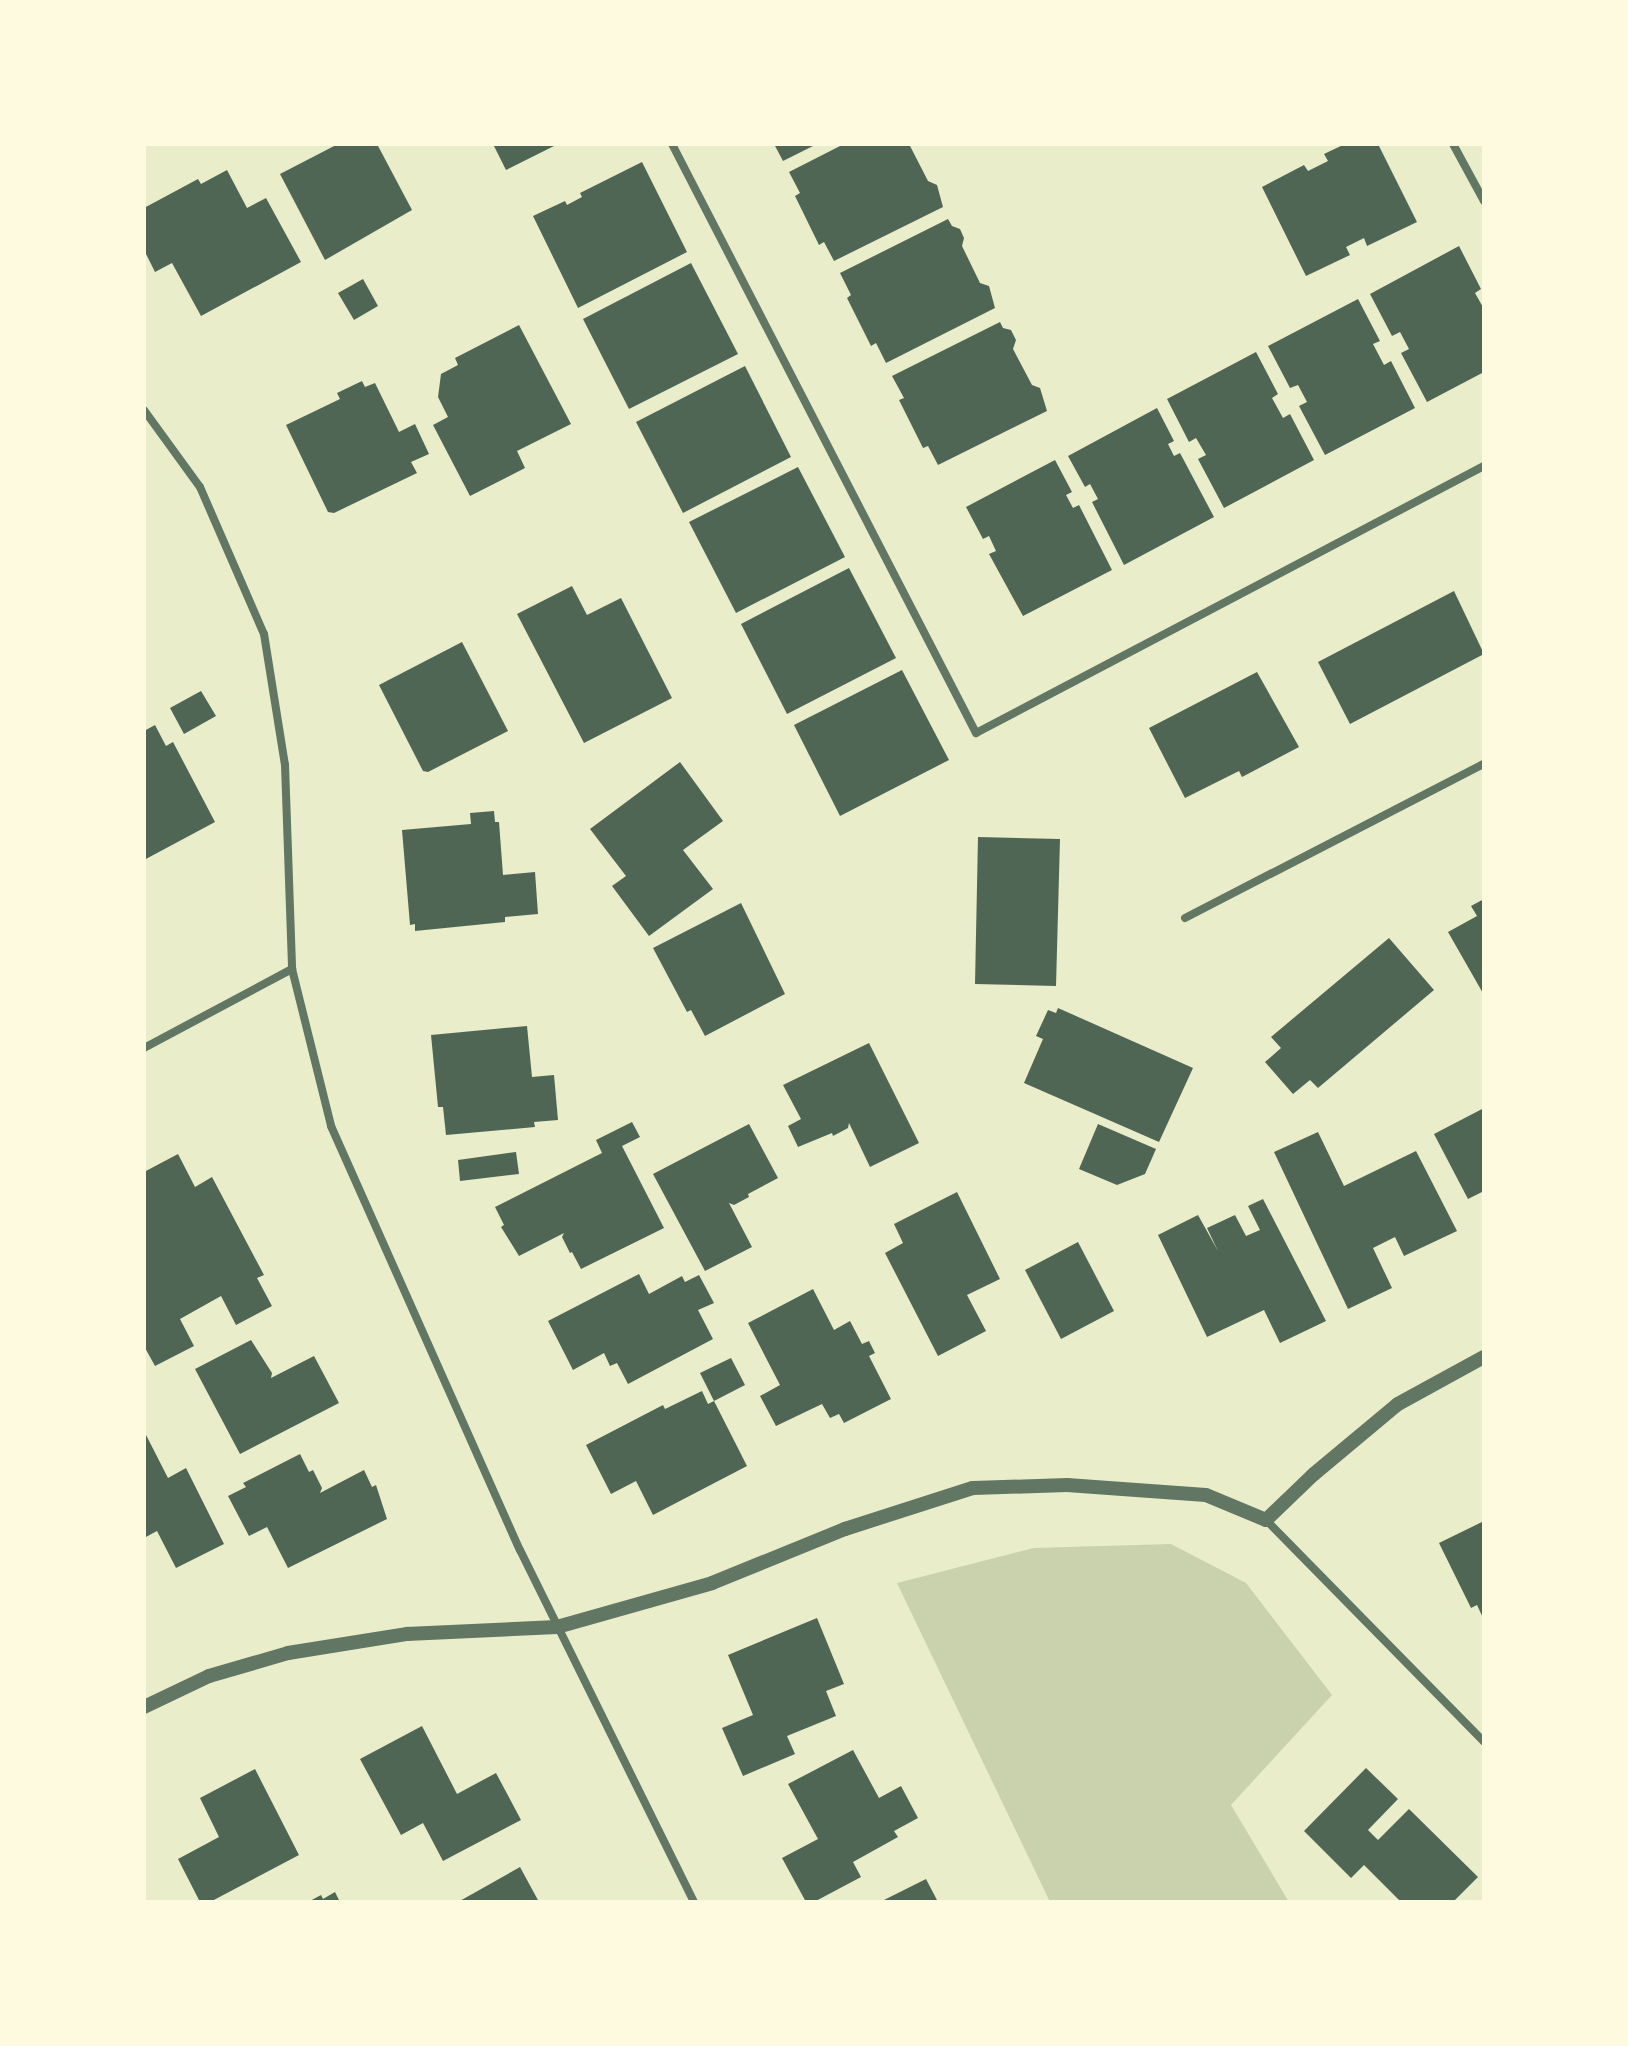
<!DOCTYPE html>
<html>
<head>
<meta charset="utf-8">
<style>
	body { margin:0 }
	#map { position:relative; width:1628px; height:2046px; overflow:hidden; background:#e9edc9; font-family:"Exo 2",sans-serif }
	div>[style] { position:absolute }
	.green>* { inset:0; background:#cad2ad }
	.building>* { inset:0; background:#4f6655 }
	.minor>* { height:8px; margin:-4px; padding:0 4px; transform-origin:4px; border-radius:4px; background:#617663 }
	.tertiary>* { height:14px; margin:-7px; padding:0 7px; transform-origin:7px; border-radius:7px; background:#617663 }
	span { translate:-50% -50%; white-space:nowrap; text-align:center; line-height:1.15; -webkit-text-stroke:6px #fefae0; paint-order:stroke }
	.frame { position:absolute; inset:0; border:146px solid #fefae0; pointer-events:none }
</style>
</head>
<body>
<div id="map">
	<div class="green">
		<i style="clip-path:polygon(1171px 1544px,1246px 1583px,1332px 1695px,1231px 1805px,1289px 1902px,1050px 1902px,897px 1583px,1034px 1548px)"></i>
	</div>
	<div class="building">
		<i style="clip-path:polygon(338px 144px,377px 144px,412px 210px,325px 260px,280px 174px)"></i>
		<i style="clip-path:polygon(493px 144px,558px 144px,506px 170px)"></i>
		<i style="clip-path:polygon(774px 144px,817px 144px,783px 161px)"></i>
		<i style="clip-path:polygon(844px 144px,909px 144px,928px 181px,937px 185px,943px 207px,834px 261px,824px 242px,819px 245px,795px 196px,800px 193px,789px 172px)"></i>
		<i style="clip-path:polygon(1345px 144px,1378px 144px,1417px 222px,1367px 246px,1364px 238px,1346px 247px,1350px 255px,1306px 276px,1262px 187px,1304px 165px,1308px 171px,1328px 161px,1324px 154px)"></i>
		<i style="clip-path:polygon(642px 162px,687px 252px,578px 308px,533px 216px,565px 201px,567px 205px,582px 197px,580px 193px)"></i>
		<i style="clip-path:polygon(227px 170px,247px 208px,266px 198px,301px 262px,201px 316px,172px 263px,155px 272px,144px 250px,144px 208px,198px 179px,201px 184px)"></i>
		<i style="clip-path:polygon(948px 219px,952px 226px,960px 229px,964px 238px,962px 246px,980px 283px,989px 286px,995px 308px,886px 363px,876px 343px,871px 346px,847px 298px,851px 295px,840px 273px)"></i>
		<i style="clip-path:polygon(1459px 246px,1481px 289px,1475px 293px,1484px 309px,1484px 372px,1427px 402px,1401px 353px,1409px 349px,1400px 332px,1392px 336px,1370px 294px)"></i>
		<i style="clip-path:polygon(691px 263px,738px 354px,629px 409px,583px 319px)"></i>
		<i style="clip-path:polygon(363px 279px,378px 306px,354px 320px,338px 293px)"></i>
		<i style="clip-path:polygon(1358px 299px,1380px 341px,1373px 344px,1384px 365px,1391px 361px,1415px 408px,1325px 455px,1299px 406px,1307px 402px,1298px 385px,1290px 388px,1268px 346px)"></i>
		<i style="clip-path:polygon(1000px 322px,1003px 328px,1011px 330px,1016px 340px,1013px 349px,1032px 385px,1040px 388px,1047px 411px,938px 465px,928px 446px,923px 448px,899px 400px,904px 398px,892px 376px)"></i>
		<i style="clip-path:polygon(519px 325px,571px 424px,517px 451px,525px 468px,470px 496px,433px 425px,448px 417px,438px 397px,441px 374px,458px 365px,455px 358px)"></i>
		<i style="clip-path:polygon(1256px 352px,1278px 394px,1272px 398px,1283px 418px,1290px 414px,1314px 460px,1224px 508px,1198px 459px,1206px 455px,1196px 438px,1189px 442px,1167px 399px)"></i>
		<i style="clip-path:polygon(745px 366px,791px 457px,683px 513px,636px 422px)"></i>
		<i style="clip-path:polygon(362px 381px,365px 387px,375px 383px,399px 432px,415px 424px,429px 454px,411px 462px,417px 473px,334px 513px,328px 512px,286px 425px,340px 399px,337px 393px)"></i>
		<i style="clip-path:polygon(1157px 408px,1174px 441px,1168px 444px,1174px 456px,1180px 453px,1214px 517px,1124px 565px,1092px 502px,1098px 499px,1090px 484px,1085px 487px,1068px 456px)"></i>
		<i style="clip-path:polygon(1055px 460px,1072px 492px,1066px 495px,1073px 508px,1079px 505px,1112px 570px,1023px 616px,989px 554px,996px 551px,989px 536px,983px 539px,966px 507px)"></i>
		<i style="clip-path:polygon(798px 467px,845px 557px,736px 613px,689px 522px)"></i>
		<i style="clip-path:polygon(849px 568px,896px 658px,787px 714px,741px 624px)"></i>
		<i style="clip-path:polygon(572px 586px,587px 615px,621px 598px,672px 698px,584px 743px,517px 614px)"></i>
		<i style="clip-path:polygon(1454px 591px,1484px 654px,1350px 724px,1318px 662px)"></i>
		<i style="clip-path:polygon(462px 642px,508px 731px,428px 772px,423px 771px,379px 685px)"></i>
		<i style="clip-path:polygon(902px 670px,949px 760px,840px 816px,794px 725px)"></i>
		<i style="clip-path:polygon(1257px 672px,1299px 747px,1242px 777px,1239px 771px,1185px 798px,1149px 728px)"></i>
		<i style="clip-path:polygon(201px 691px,216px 716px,184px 734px,170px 708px)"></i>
		<i style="clip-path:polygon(155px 725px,166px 746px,173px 742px,215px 822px,144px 860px,144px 731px)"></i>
		<i style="clip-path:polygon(680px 762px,723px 821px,683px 850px,713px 889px,649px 936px,612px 886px,626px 876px,590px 829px)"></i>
		<i style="clip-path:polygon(494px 811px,495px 822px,499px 822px,503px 875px,535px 872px,538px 914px,505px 917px,505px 922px,415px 931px,415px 924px,410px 925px,402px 830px,471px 824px,470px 813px)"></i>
		<i style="clip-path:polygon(978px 837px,1060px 839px,1056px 986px,975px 984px)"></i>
		<i style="clip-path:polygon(1484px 899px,1484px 995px,1448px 932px,1477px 916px,1471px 906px)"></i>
		<i style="clip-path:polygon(741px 903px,785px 994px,705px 1036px,691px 1010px,687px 1012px,653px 948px)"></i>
		<i style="clip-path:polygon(1389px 938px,1434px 990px,1318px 1088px,1310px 1080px,1293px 1094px,1265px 1062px,1281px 1048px,1271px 1037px)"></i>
		<i style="clip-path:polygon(1058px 1008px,1193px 1068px,1159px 1142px,1024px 1083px,1043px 1039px,1036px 1036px,1048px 1010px,1056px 1013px)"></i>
		<i style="clip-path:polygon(527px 1026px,532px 1077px,554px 1075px,558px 1120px,534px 1122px,535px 1127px,446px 1135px,443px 1107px,438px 1107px,431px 1035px)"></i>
		<i style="clip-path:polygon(869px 1043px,919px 1143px,870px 1167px,849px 1123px,848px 1128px,833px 1136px,832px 1133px,798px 1147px,788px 1126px,801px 1119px,783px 1085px)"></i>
		<i style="clip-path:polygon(1484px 1108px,1484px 1191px,1468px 1199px,1434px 1134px)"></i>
		<i style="clip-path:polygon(632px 1122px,640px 1137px,622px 1146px,664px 1228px,581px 1269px,572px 1252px,570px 1253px,562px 1237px,564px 1233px,519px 1256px,501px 1227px,504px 1225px,495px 1207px,602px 1153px,596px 1140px)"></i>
		<i style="clip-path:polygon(749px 1124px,778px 1178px,748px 1194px,749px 1197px,734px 1205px,729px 1203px,752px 1247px,705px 1271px,653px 1174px)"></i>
		<i style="clip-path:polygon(1098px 1124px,1156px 1149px,1145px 1174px,1117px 1185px,1079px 1169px)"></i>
		<i style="clip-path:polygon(1318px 1132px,1344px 1186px,1416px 1151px,1457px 1231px,1404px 1256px,1395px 1237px,1373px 1248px,1392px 1288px,1348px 1309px,1274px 1152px)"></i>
		<i style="clip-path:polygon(516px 1152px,519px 1174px,460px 1181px,458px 1160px)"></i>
		<i style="clip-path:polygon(178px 1154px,195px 1187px,212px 1177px,264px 1275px,257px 1278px,272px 1306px,236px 1325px,221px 1296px,180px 1319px,194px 1346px,155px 1366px,144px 1346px,144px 1172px)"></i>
		<i style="clip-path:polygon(957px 1192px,1000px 1279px,967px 1295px,986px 1331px,938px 1356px,885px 1253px,903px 1243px,894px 1224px)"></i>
		<i style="clip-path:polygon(1263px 1199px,1326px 1321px,1280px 1343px,1264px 1310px,1207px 1337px,1158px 1235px,1198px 1215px,1218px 1251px,1207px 1228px,1235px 1215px,1246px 1236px,1260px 1230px,1248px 1206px)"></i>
		<i style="clip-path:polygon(1078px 1242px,1114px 1311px,1061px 1339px,1025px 1270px)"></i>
		<i style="clip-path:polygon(639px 1274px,649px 1294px,682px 1276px,685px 1282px,699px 1275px,714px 1303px,698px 1310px,713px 1339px,628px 1384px,617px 1363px,610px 1366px,604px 1353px,573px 1370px,548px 1321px)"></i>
		<i style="clip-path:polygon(813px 1289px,834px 1330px,850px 1321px,862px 1344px,869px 1341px,875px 1353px,869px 1356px,891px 1399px,844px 1423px,839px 1414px,830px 1418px,822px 1404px,776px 1426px,760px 1396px,780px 1385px,748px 1323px)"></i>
		<i style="clip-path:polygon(251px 1340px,272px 1373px,271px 1378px,314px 1356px,339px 1403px,240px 1454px,195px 1369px)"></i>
		<i style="clip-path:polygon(731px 1358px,745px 1385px,714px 1401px,700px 1373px)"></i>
		<i style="clip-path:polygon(702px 1391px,708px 1404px,714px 1401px,747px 1466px,653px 1515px,636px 1481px,611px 1494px,586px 1445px,663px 1405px,665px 1409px)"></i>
		<i style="clip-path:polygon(144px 1431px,168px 1478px,186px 1468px,224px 1544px,176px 1568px,157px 1531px,144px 1538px)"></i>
		<i style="clip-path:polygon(300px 1454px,309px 1472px,313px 1470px,322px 1488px,320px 1493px,364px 1470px,372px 1487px,376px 1485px,387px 1519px,288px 1568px,267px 1527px,249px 1536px,228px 1496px,246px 1487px,243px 1483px)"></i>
		<i style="clip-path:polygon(1484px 1521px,1484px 1620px,1477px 1605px,1471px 1608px,1439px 1543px)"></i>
		<i style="clip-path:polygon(817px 1618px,844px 1684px,826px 1691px,836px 1716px,787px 1736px,795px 1754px,743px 1776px,722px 1728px,753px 1715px,728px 1655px)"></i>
		<i style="clip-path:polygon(422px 1726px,457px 1794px,496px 1773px,521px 1820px,443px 1861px,423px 1823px,401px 1835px,360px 1759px)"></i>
		<i style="clip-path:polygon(853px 1750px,879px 1798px,901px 1786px,918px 1818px,894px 1831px,898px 1837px,853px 1862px,861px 1877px,814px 1902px,806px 1902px,782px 1858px,818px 1839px,788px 1784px)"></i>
		<i style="clip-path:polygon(1366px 1768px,1398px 1799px,1368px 1830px,1378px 1840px,1409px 1809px,1478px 1877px,1453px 1902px,1401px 1902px,1364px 1865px,1351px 1878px,1304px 1831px)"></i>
		<i style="clip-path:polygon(255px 1769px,299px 1855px,210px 1902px,200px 1902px,178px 1859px,219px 1837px,200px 1798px)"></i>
		<i style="clip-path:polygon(520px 1867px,539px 1902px,458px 1902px)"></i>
		<i style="clip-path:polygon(926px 1879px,938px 1902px,880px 1902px)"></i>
		<i style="clip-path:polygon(335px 1892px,340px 1902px,308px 1902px,321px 1895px,323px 1899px)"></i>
	</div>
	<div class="minor">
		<i style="left:672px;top:144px;width:663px;rotate:62.7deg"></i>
		<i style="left:976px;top:733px;width:574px;rotate:-27.73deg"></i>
		<i style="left:1453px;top:144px;width:65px;rotate:61.5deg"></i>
		<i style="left:144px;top:410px;width:95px;rotate:54deg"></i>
		<i style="left:200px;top:487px;width:160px;rotate:66.5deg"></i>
		<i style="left:264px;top:634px;width:133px;rotate:80.9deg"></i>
		<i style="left:285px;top:765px;width:204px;rotate:88deg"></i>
		<i style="left:292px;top:969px;width:162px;rotate:76deg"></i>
		<i style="left:331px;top:1126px;width:464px;rotate:66deg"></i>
		<i style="left:520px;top:1550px;width:393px;rotate:63.7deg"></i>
		<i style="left:1185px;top:918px;width:336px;rotate:-27.3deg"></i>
		<i style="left:144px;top:1048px;width:168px;rotate:-28.1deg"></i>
		<i style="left:1266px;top:1520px;width:311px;rotate:45.5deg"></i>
	</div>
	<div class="tertiary">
		<i style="left:144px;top:1707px;width:72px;rotate:-25.5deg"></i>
		<i style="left:209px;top:1676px;width:82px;rotate:-16.2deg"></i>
		<i style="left:288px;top:1653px;width:121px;rotate:-9.1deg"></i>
		<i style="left:407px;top:1634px;width:150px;rotate:-2.7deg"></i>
		<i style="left:557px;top:1627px;width:161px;rotate:-15.8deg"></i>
		<i style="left:712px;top:1583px;width:144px;rotate:-22.1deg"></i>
		<i style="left:845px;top:1529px;width:134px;rotate:-17.8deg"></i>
		<i style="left:973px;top:1488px;width:94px;rotate:-1.8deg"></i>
		<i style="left:1067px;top:1485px;width:139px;rotate:4.1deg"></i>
		<i style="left:1206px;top:1495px;width:65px;rotate:22.6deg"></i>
		<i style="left:1266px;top:1520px;width:66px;rotate:-43.8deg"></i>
		<i style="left:1314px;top:1474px;width:109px;rotate:-39.8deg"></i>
		<i style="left:1398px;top:1404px;width:98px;rotate:-28.7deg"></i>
	</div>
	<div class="frame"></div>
</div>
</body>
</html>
